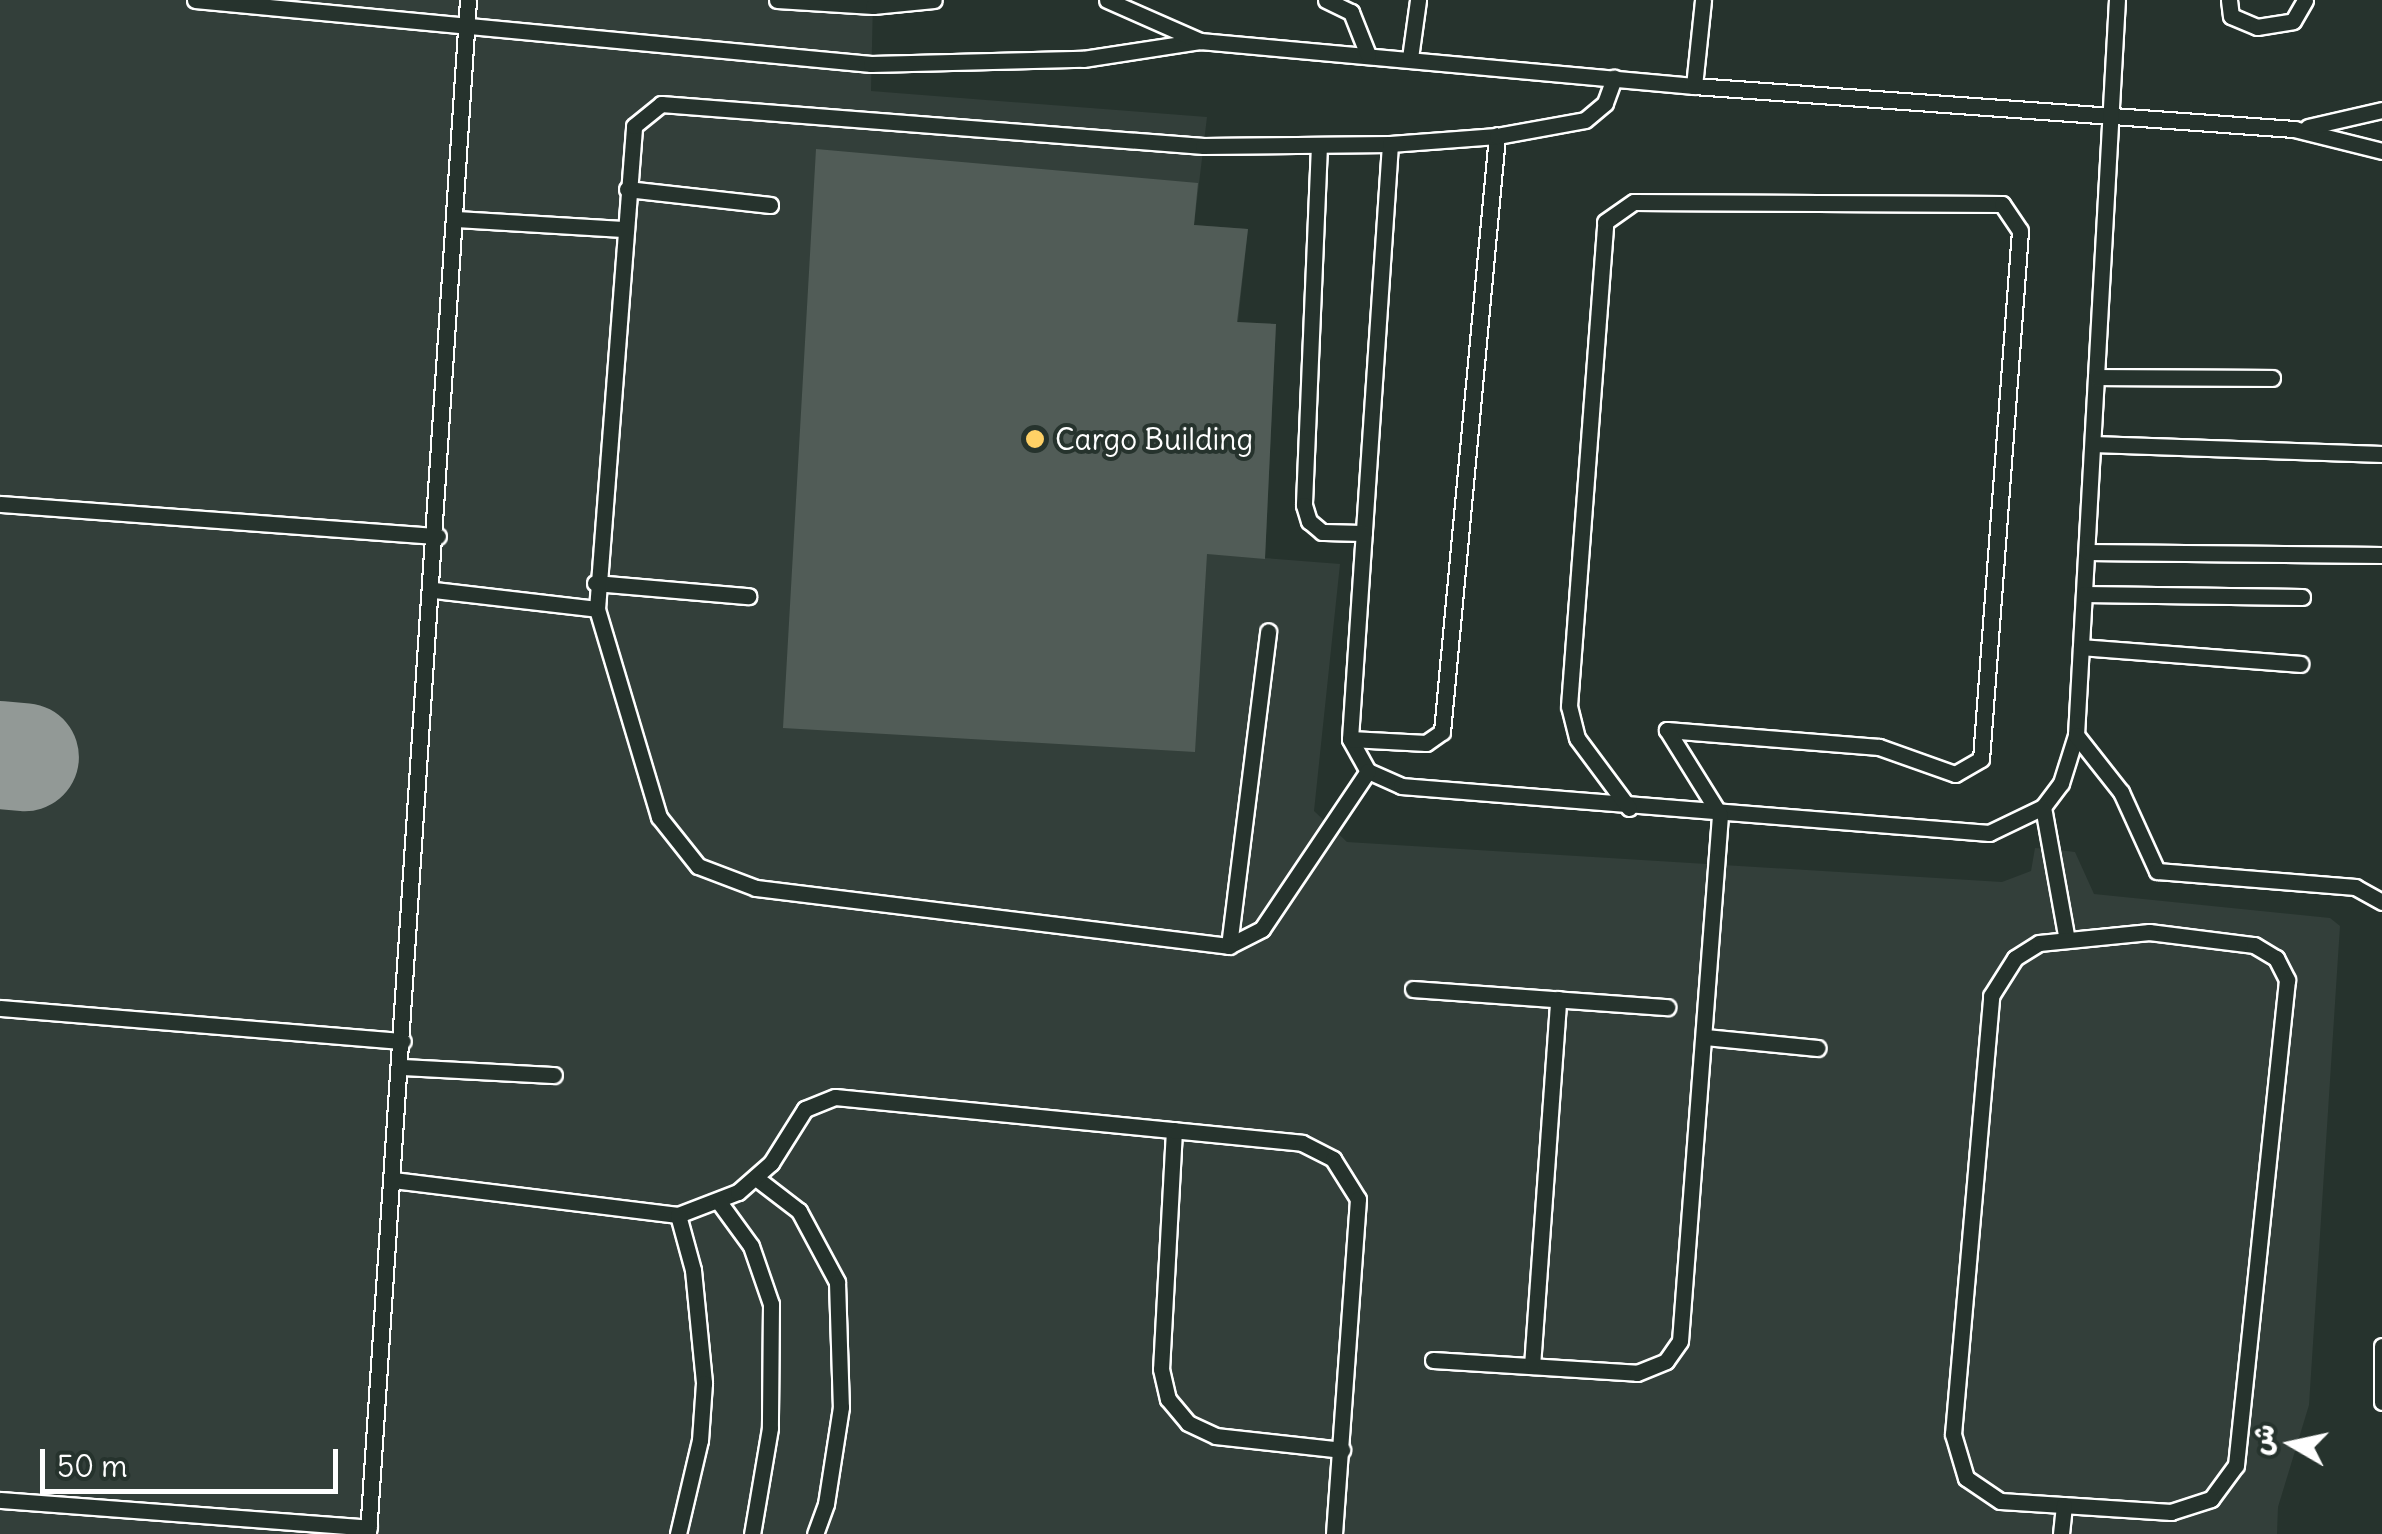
<!DOCTYPE html>
<html>
<head>
<meta charset="utf-8">
<style>
	body { margin:0 }
	#map { position:relative; width:2382px; height:1534px; overflow:hidden; background:#26332d; font-family:Delius,"Playpen Sans Arabic",sans-serif }
	div>[style] { position:absolute }
	.built>* { inset:0; background:#333f3a }
	.taxiway>* { height:108px; margin:-54px; padding:0 54px; transform-origin:54px; border-radius:54px; background:#929996 }
	.building>* { inset:0; background:#515c57 }
	.roads { filter:drop-shadow(2px 0 #fff) drop-shadow(-2px 0 #fff) drop-shadow(0 2px #fff) drop-shadow(0 -2px #fff) }
	.lane>* { height:15px; margin:-7.5px; padding:0 7.5px; transform-origin:7.5px; border-radius:7.5px; background:#26332d }
	.dots>* { width:28px; height:28px; translate:-50% -50%; box-sizing:border-box; border:5px solid #26332d; border-radius:50% }
	span { translate:-50% -50%; white-space:nowrap; text-align:center; line-height:1.15; -webkit-text-stroke:8px #26332d; paint-order:stroke }
	.poi-label { font-size:30px; color:#fff }
	.left { translate:0 -50%; text-align:left }
	.north { position:absolute; left:2242px; top:1394px; width:100px; height:100px; -webkit-text-stroke:8px #26332d; paint-order:stroke; rotate:279deg; font-size:28px; font-weight:700; line-height:40px; text-align:center; color:#fff }
	.north::after { content:''; display:block; margin:auto; width:35px; height:45px; background:#fff; clip-path:polygon(50% 0,100% 100%,50% 72%,0 100%) }
	.scale { position:absolute; left:40px; top:1449px; width:298px; height:45px; box-sizing:border-box; border:5px solid #fff; border-top:0; padding-left:12px; font-size:30px; line-height:35px; white-space:nowrap; color:#fff; -webkit-text-stroke:8px #26332d; paint-order:stroke }
</style>
</head>
<body>
<div id="map">
	<div class="built">
		<i style="clip-path:polygon(0 0,873px 0,871px 91px,1207px 117px,1194px 225px,1248px 229px,1238px 322px,1276px 324px,1265px 558px,1340px 564px,1314px 811px,1347px 842px,2002px 882px,2031px 871px,2035px 848px,2050px 849px,2075px 852px,2094px 894px,2330px 918px,2340px 926px,2309px 1405px,2278px 1507px,2277px 1534px,0 1534px)"></i>
	</div>
	<div class="taxiway">
		<i style="left:0;top:755px;width:25px;rotate:5deg"></i>
	</div>
	<div class="building">
		<i style="clip-path:polygon(816px 149px,1198px 183px,1194px 225px,1248px 229px,1237px 322px,1276px 324px,1265px 559px,1207px 554px,1195px 752px,783px 728px)"></i>
	</div>
	<div class="roads">
		<div class="lane">
			<i style="left:195px;top:0;width:679px;rotate:5.41deg"></i>
			<i style="left:871px;top:64px;width:212px;rotate:-1.4deg"></i>
			<i style="left:1083px;top:59px;width:118px;rotate:-8.7deg"></i>
			<i style="left:1200px;top:41px;width:496px;rotate:5.2deg"></i>
			<i style="left:1694px;top:86px;width:602px;rotate:4.1deg"></i>
			<i style="left:2294px;top:129px;width:91px;rotate:14deg"></i>
			<i style="left:777px;top:0;width:96px;rotate:3.6deg"></i>
			<i style="left:873px;top:6px;width:61px;rotate:-5.6deg"></i>
			<i style="left:1107px;top:0;width:102px;rotate:23.8deg"></i>
			<i style="left:1326px;top:0;width:28px;rotate:26deg"></i>
			<i style="left:1351px;top:12px;width:46px;rotate:68.4deg"></i>
			<i style="left:2229px;top:0;width:16px;rotate:83deg"></i>
			<i style="left:2231px;top:16px;width:28px;rotate:23deg"></i>
			<i style="left:2257px;top:27px;width:36px;rotate:-9deg"></i>
			<i style="left:2293px;top:21px;width:24px;rotate:-60deg"></i>
			<i style="left:1410px;top:58px;width:59px;rotate:-82.1deg"></i>
			<i style="left:1694px;top:86px;width:86px;rotate:-84deg"></i>
			<i style="left:2308px;top:127px;width:76px;rotate:-12.9deg"></i>
			<i style="left:1390px;top:144px;width:596px;rotate:93.85deg"></i>
			<i style="left:1350px;top:739px;width:37px;rotate:61deg"></i>
			<i style="left:1368px;top:771px;width:36px;rotate:24deg"></i>
			<i style="left:1401px;top:786px;width:590px;rotate:4.57deg"></i>
			<i style="left:1989px;top:833px;width:60px;rotate:-25.7deg"></i>
			<i style="left:2043px;top:807px;width:30px;rotate:-53deg"></i>
			<i style="left:2061px;top:783px;width:50px;rotate:-72.6deg"></i>
			<i style="left:2076px;top:735px;width:736px;rotate:-86.81deg"></i>
			<i style="left:1319px;top:145px;width:360px;rotate:92.4deg"></i>
			<i style="left:1304px;top:505px;width:17px;rotate:73deg"></i>
			<i style="left:1309px;top:521px;width:17px;rotate:40deg"></i>
			<i style="left:1322px;top:532px;width:42px;rotate:1.4deg"></i>
			<i style="left:627px;top:189px;width:144px;rotate:6.4deg"></i>
			<i style="left:456px;top:219px;width:167px;rotate:3.4deg"></i>
			<i style="left:2096px;top:377px;width:176px;rotate:0.3deg"></i>
			<i style="left:2093px;top:444px;width:289px;rotate:2deg"></i>
			<i style="left:0;top:504px;width:439px;rotate:4.2deg"></i>
			<i style="left:2087px;top:552px;width:295px;rotate:0.6deg"></i>
			<i style="left:595px;top:583px;width:154px;rotate:4.9deg"></i>
			<i style="left:434px;top:590px;width:164px;rotate:6.6deg"></i>
			<i style="left:2084px;top:594px;width:218px;rotate:0.8deg"></i>
			<i style="left:2081px;top:647px;width:220px;rotate:4.4deg"></i>
			<i style="left:2076px;top:735px;width:73px;rotate:51.7deg"></i>
			<i style="left:2121px;top:792px;width:87px;rotate:65.5deg"></i>
			<i style="left:2157px;top:871px;width:199px;rotate:4.6deg"></i>
			<i style="left:2355px;top:887px;width:31px;rotate:29deg"></i>
			<i style="left:1350px;top:739px;width:76px;rotate:3deg"></i>
			<i style="left:1426px;top:743px;width:19px;rotate:-35deg"></i>
			<i style="left:1442px;top:732px;width:599px;rotate:-84.73deg"></i>
			<i style="left:1368px;top:771px;width:190px;rotate:123.9deg"></i>
			<i style="left:1262px;top:929px;width:37px;rotate:153deg"></i>
			<i style="left:1229px;top:946px;width:477px;rotate:-173deg"></i>
			<i style="left:756px;top:888px;width:62px;rotate:-159.2deg"></i>
			<i style="left:698px;top:866px;width:63px;rotate:-128.5deg"></i>
			<i style="left:659px;top:817px;width:217px;rotate:-106.6deg"></i>
			<i style="left:597px;top:609px;width:484px;rotate:-85.6deg"></i>
			<i style="left:634px;top:126px;width:35px;rotate:-39deg"></i>
			<i style="left:661px;top:104px;width:544px;rotate:4.43deg"></i>
			<i style="left:1203px;top:146px;width:187px;rotate:-0.6deg"></i>
			<i style="left:1390px;top:144px;width:107px;rotate:-4.3deg"></i>
			<i style="left:1497px;top:136px;width:89px;rotate:-10.3deg"></i>
			<i style="left:1585px;top:120px;width:26px;rotate:-40deg"></i>
			<i style="left:1605px;top:103px;width:27px;rotate:-70deg"></i>
			<i style="left:2043px;top:807px;width:130px;rotate:79.8deg"></i>
			<i style="left:1629px;top:808px;width:87px;rotate:-126.6deg"></i>
			<i style="left:1577px;top:738px;width:33px;rotate:-104deg"></i>
			<i style="left:1569px;top:706px;width:485px;rotate:-85.7deg"></i>
			<i style="left:1605px;top:222px;width:35px;rotate:-35deg"></i>
			<i style="left:1634px;top:202px;width:368px;rotate:0.3deg"></i>
			<i style="left:2002px;top:204px;width:32px;rotate:56deg"></i>
			<i style="left:2020px;top:231px;width:529px;rotate:94.22deg"></i>
			<i style="left:1981px;top:759px;width:30px;rotate:150deg"></i>
			<i style="left:1955px;top:774px;width:81px;rotate:-160.4deg"></i>
			<i style="left:1879px;top:747px;width:213px;rotate:-175.4deg"></i>
			<i style="left:2149px;top:932px;width:106px;rotate:7.1deg"></i>
			<i style="left:2254px;top:945px;width:26px;rotate:31deg"></i>
			<i style="left:2276px;top:958px;width:25px;rotate:63deg"></i>
			<i style="left:2287px;top:980px;width:488px;rotate:96deg"></i>
			<i style="left:2236px;top:1465px;width:42px;rotate:126.3deg"></i>
			<i style="left:2211px;top:1499px;width:42px;rotate:162deg"></i>
			<i style="left:2171px;top:1512px;width:171px;rotate:-176.3deg"></i>
			<i style="left:2000px;top:1501px;width:41px;rotate:-145.9deg"></i>
			<i style="left:1966px;top:1478px;width:46px;rotate:-106.5deg"></i>
			<i style="left:1953px;top:1434px;width:440px;rotate:-85deg"></i>
			<i style="left:1991px;top:996px;width:45px;rotate:-57.7deg"></i>
			<i style="left:2015px;top:958px;width:28px;rotate:-32deg"></i>
			<i style="left:2039px;top:943px;width:111px;rotate:-5.7deg"></i>
			<i style="left:1229px;top:946px;width:317px;rotate:-82.9deg"></i>
			<i style="left:1413px;top:989px;width:255px;rotate:4.1deg"></i>
			<i style="left:0;top:1008px;width:404px;rotate:4.7deg"></i>
			<i style="left:1705px;top:1037px;width:113px;rotate:5.6deg"></i>
			<i style="left:401px;top:1067px;width:153px;rotate:3deg"></i>
			<i style="left:1174px;top:1130px;width:239px;rotate:93.1deg"></i>
			<i style="left:1161px;top:1369px;width:31px;rotate:77deg"></i>
			<i style="left:1168px;top:1399px;width:31px;rotate:50deg"></i>
			<i style="left:1188px;top:1423px;width:31px;rotate:25deg"></i>
			<i style="left:1216px;top:1436px;width:127px;rotate:6.3deg"></i>
			<i style="left:756px;top:1178px;width:54px;rotate:37.5deg"></i>
			<i style="left:799px;top:1211px;width:81px;rotate:61.8deg"></i>
			<i style="left:837px;top:1282px;width:125px;rotate:88.2deg"></i>
			<i style="left:841px;top:1407px;width:98px;rotate:98.8deg"></i>
			<i style="left:826px;top:1504px;width:32px;rotate:110deg"></i>
			<i style="left:393px;top:1180px;width:287px;rotate:7deg"></i>
			<i style="left:678px;top:1215px;width:64px;rotate:-21deg"></i>
			<i style="left:738px;top:1192px;width:44px;rotate:-41.3deg"></i>
			<i style="left:771px;top:1163px;width:64px;rotate:-57.8deg"></i>
			<i style="left:805px;top:1109px;width:32px;rotate:-22deg"></i>
			<i style="left:835px;top:1097px;width:469px;rotate:5.6deg"></i>
			<i style="left:1302px;top:1143px;width:35px;rotate:27deg"></i>
			<i style="left:1333px;top:1159px;width:47px;rotate:58deg"></i>
			<i style="left:1358px;top:1199px;width:336px;rotate:94.1deg"></i>
			<i style="left:719px;top:1202px;width:54px;rotate:54deg"></i>
			<i style="left:751px;top:1246px;width:61px;rotate:71deg"></i>
			<i style="left:771px;top:1304px;width:124px;rotate:90.5deg"></i>
			<i style="left:770px;top:1428px;width:108px;rotate:99.6deg"></i>
			<i style="left:678px;top:1215px;width:57px;rotate:74.7deg"></i>
			<i style="left:693px;top:1270px;width:114px;rotate:84.4deg"></i>
			<i style="left:704px;top:1383px;width:57px;rotate:94deg"></i>
			<i style="left:700px;top:1440px;width:97px;rotate:103.2deg"></i>
			<i style="left:2382px;top:1346px;width:56px;rotate:90deg"></i>
			<i style="left:1433px;top:1360px;width:204px;rotate:3.6deg"></i>
			<i style="left:1637px;top:1373px;width:31px;rotate:-22deg"></i>
			<i style="left:1666px;top:1361px;width:24px;rotate:-55deg"></i>
			<i style="left:1680px;top:1341px;width:528px;rotate:-85.65deg"></i>
			<i style="left:1720px;top:815px;width:100px;rotate:-121.9deg"></i>
			<i style="left:1532px;top:1366px;width:368px;rotate:-85.9deg"></i>
			<i style="left:0;top:1500px;width:370px;rotate:4.3deg"></i>
			<i style="left:368px;top:1534px;width:1537px;rotate:-86.27deg"></i>
			<i style="left:2061px;top:1534px;width:29px;rotate:-84deg"></i>
		</div>
	</div>
	<div class="dots">
		<i style="left:1035px;top:439px;background:#ffd166"></i>
	</div>
	<div class="poi-label">
		<span class="left" style="left:1055px;top:439px">Cargo Building</span>
	</div>
	<div class="north">ش</div>
	<div class="scale">50 m</div>
</div>
</body>
</html>
